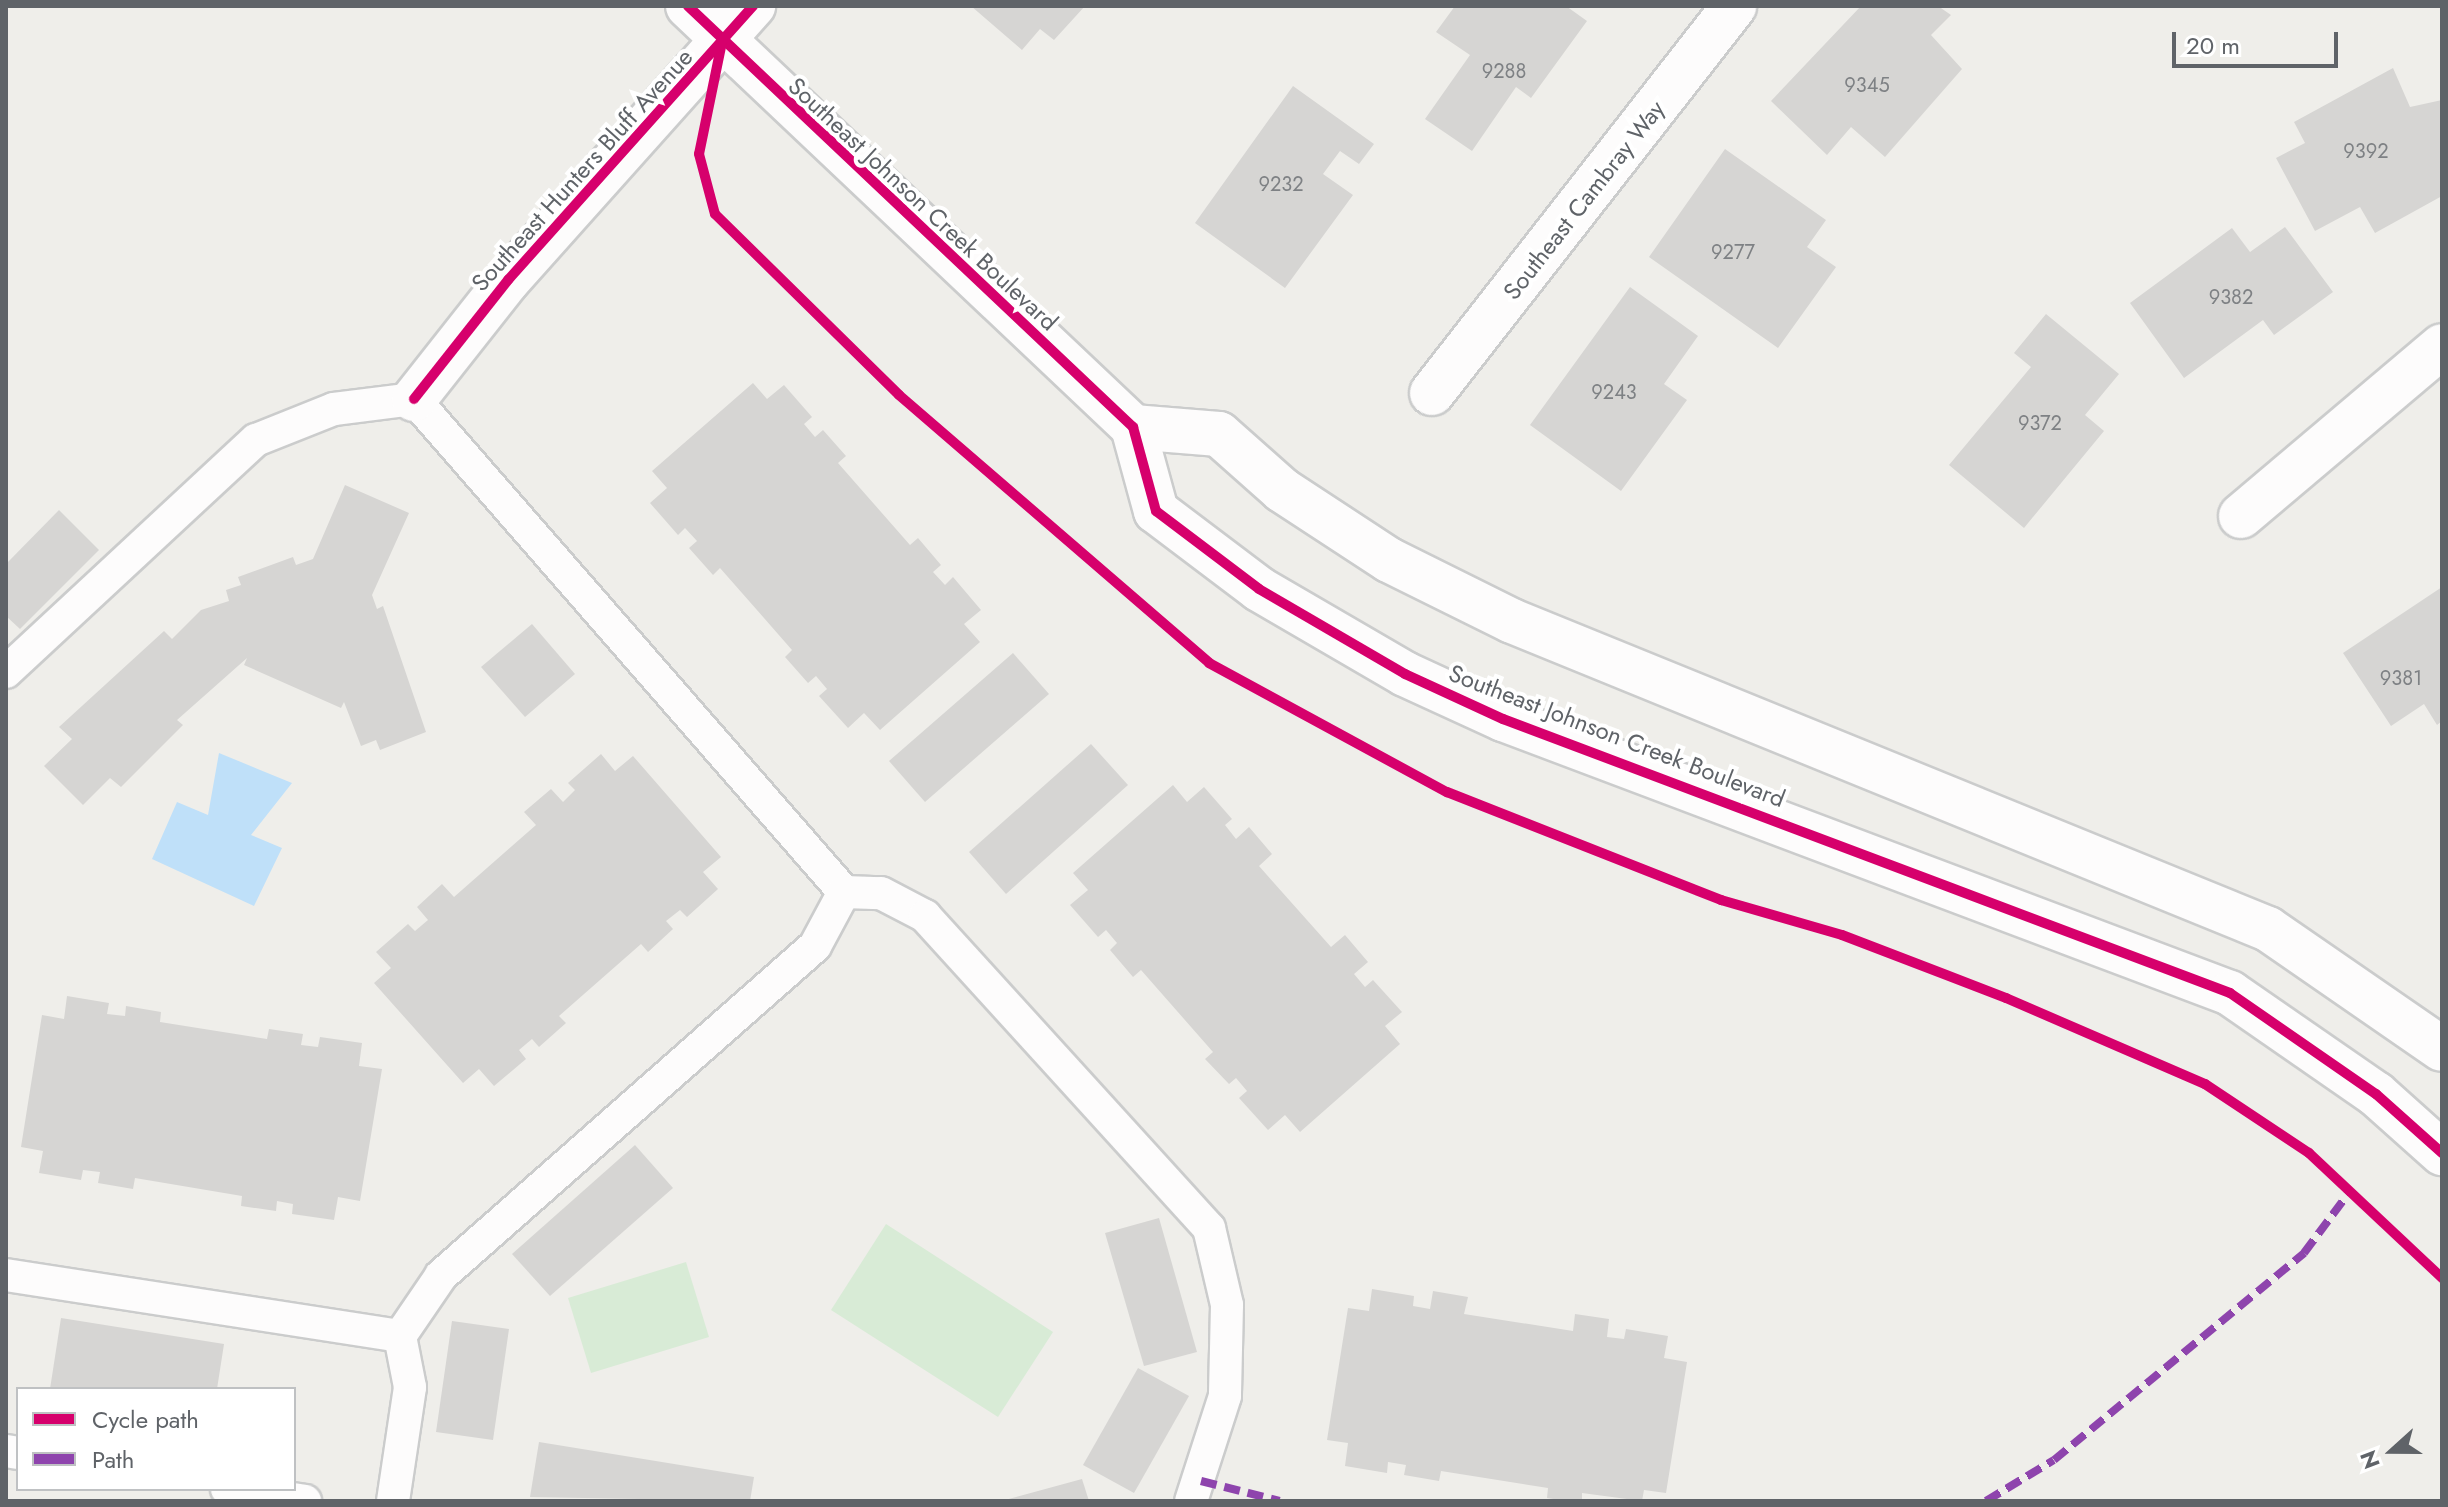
<!DOCTYPE html>
<html>
<head>
<meta charset="utf-8">
<style>
	body { margin:0 }
	#map { position:relative; width:2448px; height:1507px; overflow:hidden; background:#efeeea; font-family:Jost,sans-serif }
	div>[style] { position:absolute }
	.green>* { inset:0; background:#d8ebd6 }
	.water>* { inset:0; background:#bfe0f9 }
	.building>* { inset:0; background:#d6d5d3 }
	.roads { filter:drop-shadow(2px 0 #cbcccc) drop-shadow(-2px 0 #cbcccc) drop-shadow(0 2px #cbcccc) drop-shadow(0 -2px #cbcccc) }
	.service>* { height:32px; margin:-16px; padding:0 16px; transform-origin:16px; border-radius:16px; background:#fdfcfc }
	.minor>* { height:44px; margin:-22px; padding:0 22px; transform-origin:22px; border-radius:22px; background:#fdfcfc }
	.tertiary>* { height:44px; margin:-22px; padding:0 22px; transform-origin:22px; border-radius:22px; background:#fdfcfc }
	.quiet>* { height:8px; margin-top:-4px; transform-origin:0; background:repeating-linear-gradient(90deg,#8e44ad 0 16px,transparent 0 24px) }
	.cycleway>* { height:10px; margin:-5px; padding:0 5px; transform-origin:5px; border-radius:5px; background:#d6006c }
	span { translate:-50% -50%; white-space:nowrap; text-align:center; line-height:1.15; -webkit-text-stroke:8px #fff; paint-order:stroke }
	.number-label { font-size:20px; color:#7e8184 }
	.number-label span { -webkit-text-stroke-width:0 }
	.street-label { font-size:24px; color:#5f6368 }
	.frame { position:absolute; inset:0; border:8px solid #5f6368; pointer-events:none }
	.legend { position:absolute; left:16px; top:1387px; width:280px; height:104px; box-sizing:border-box; background:#fff; border:2px solid #bfc1c3; margin:0; padding:10px 14px; list-style:none; font-size:24px; color:#5f6368 }
	.legend li { display:flex; align-items:center; gap:16px; height:40px }
	.legend b { width:40px; border:2px solid #bfc1c3 }
	.north { position:absolute; left:2352px; top:1411px; width:80px; height:80px; -webkit-text-stroke:6px #fff; paint-order:stroke; rotate:249deg; font-size:22px; font-weight:700; line-height:32px; text-align:center; color:#5f6368 }
	.north::after { content:''; display:block; margin:auto; width:28px; height:36px; background:#5f6368; clip-path:polygon(50% 0,100% 100%,50% 72%,0 100%) }
	.scale { position:absolute; left:2172px; top:32px; width:166px; height:36px; box-sizing:border-box; border:4px solid #5f6368; border-top:0; padding-left:10px; font-size:24px; line-height:28px; white-space:nowrap; color:#5f6368; -webkit-text-stroke:6px #fff; paint-order:stroke }
</style>
</head>
<body>
<div id="map">
	<div class="green">
		<i style="clip-path:polygon(886px 1224px,1053px 1332px,998px 1417px,831px 1310px)"></i>
		<i style="clip-path:polygon(686px 1262px,709px 1337px,591px 1373px,568px 1298px)"></i>
	</div>
	<div class="water">
		<i style="clip-path:polygon(219px 753px,292px 783px,251px 835px,282px 848px,254px 906px,152px 859px,177px 802px,208px 815px)"></i>
	</div>
	<div class="building">
		<i style="clip-path:polygon(971px 6px,1085px 6px,1054px 40px,1040px 29px,1022px 50px)"></i>
		<i style="clip-path:polygon(1455px 6px,1566px 6px,1587px 21px,1531px 98px,1516px 87px,1472px 151px,1425px 119px,1470px 55px,1436px 32px)"></i>
		<i style="clip-path:polygon(1861px 6px,1938px 6px,1951px 15px,1931px 35px,1962px 69px,1885px 157px,1851px 127px,1827px 155px,1771px 101px)"></i>
		<i style="clip-path:polygon(2393px 68px,2410px 107px,2442px 100px,2442px 196px,2375px 233px,2360px 207px,2315px 231px,2276px 158px,2305px 143px,2294px 122px)"></i>
		<i style="clip-path:polygon(1293px 86px,1374px 144px,1359px 164px,1340px 151px,1323px 174px,1353px 195px,1285px 288px,1195px 223px)"></i>
		<i style="clip-path:polygon(1725px 149px,1826px 220px,1807px 247px,1836px 267px,1778px 348px,1649px 257px)"></i>
		<i style="clip-path:polygon(2285px 227px,2333px 292px,2274px 335px,2263px 320px,2184px 378px,2130px 303px,2232px 228px,2250px 252px)"></i>
		<i style="clip-path:polygon(1630px 287px,1698px 336px,1664px 384px,1687px 400px,1621px 491px,1530px 425px)"></i>
		<i style="clip-path:polygon(2046px 314px,2119px 374px,2085px 415px,2104px 431px,2024px 528px,1949px 465px,2031px 367px,2014px 353px)"></i>
		<i style="clip-path:polygon(753px 383px,767px 399px,784px 385px,812px 417px,804px 424px,815px 437px,823px 430px,846px 456px,838px 463px,910px 545px,918px 538px,941px 565px,933px 572px,945px 585px,953px 577px,981px 610px,964px 624px,980px 642px,880px 730px,864px 713px,848px 728px,819px 696px,827px 689px,816px 676px,808px 683px,785px 657px,792px 650px,720px 568px,713px 575px,689px 548px,697px 541px,685px 528px,678px 535px,650px 503px,667px 488px,652px 471px)"></i>
		<i style="clip-path:polygon(345px 485px,409px 513px,372px 595px,377px 609px,383px 606px,426px 732px,380px 750px,376px 740px,361px 746px,344px 702px,341px 708px,244px 665px,247px 658px,177px 720px,183px 725px,121px 787px,110px 778px,83px 805px,44px 766px,72px 739px,59px 727px,164px 631px,172px 639px,201px 610px,229px 601px,226px 590px,241px 585px,238px 577px,293px 557px,296px 565px,313px 559px)"></i>
		<i style="clip-path:polygon(59px 510px,99px 550px,20px 629px,6px 616px,6px 564px)"></i>
		<i style="clip-path:polygon(2442px 587px,2442px 721px,2437px 725px,2424px 704px,2391px 726px,2343px 653px)"></i>
		<i style="clip-path:polygon(532px 624px,575px 674px,525px 717px,481px 667px)"></i>
		<i style="clip-path:polygon(1013px 653px,1049px 694px,925px 802px,889px 761px)"></i>
		<i style="clip-path:polygon(1091px 744px,1128px 785px,1006px 894px,969px 852px)"></i>
		<i style="clip-path:polygon(601px 754px,615px 771px,633px 756px,721px 857px,703px 872px,718px 889px,687px 917px,680px 910px,666px 921px,673px 929px,648px 952px,641px 944px,559px 1016px,566px 1023px,539px 1047px,532px 1039px,519px 1050px,526px 1059px,494px 1086px,479px 1069px,463px 1083px,374px 983px,391px 968px,376px 952px,408px 924px,415px 931px,428px 920px,417px 907px,442px 884px,454px 897px,536px 825px,524px 812px,551px 789px,563px 802px,575px 790px,568px 783px)"></i>
		<i style="clip-path:polygon(1173px 785px,1187px 802px,1204px 787px,1232px 819px,1225px 825px,1236px 839px,1249px 827px,1272px 854px,1259px 866px,1331px 947px,1345px 935px,1368px 962px,1354px 974px,1365px 987px,1373px 980px,1402px 1012px,1385px 1026px,1400px 1044px,1300px 1132px,1285px 1115px,1268px 1130px,1239px 1098px,1247px 1091px,1236px 1078px,1229px 1084px,1205px 1059px,1213px 1052px,1141px 970px,1133px 977px,1110px 950px,1117px 943px,1106px 930px,1098px 937px,1070px 905px,1088px 890px,1073px 873px)"></i>
		<i style="clip-path:polygon(67px 996px,109px 1003px,107px 1014px,125px 1016px,126px 1006px,161px 1012px,160px 1022px,267px 1039px,269px 1029px,303px 1034px,301px 1045px,318px 1047px,320px 1037px,362px 1043px,359px 1066px,382px 1069px,360px 1201px,338px 1197px,334px 1220px,292px 1214px,293px 1204px,277px 1201px,276px 1211px,241px 1206px,242px 1196px,135px 1178px,133px 1189px,98px 1183px,100px 1172px,83px 1170px,81px 1180px,39px 1173px,43px 1151px,21px 1147px,42px 1015px,64px 1019px)"></i>
		<i style="clip-path:polygon(635px 1145px,673px 1188px,550px 1296px,512px 1254px)"></i>
		<i style="clip-path:polygon(1159px 1218px,1197px 1352px,1144px 1366px,1105px 1233px)"></i>
		<i style="clip-path:polygon(1372px 1289px,1414px 1296px,1413px 1306px,1430px 1309px,1433px 1291px,1468px 1297px,1464px 1314px,1573px 1331px,1575px 1314px,1609px 1319px,1607px 1337px,1624px 1339px,1626px 1329px,1668px 1336px,1664px 1358px,1687px 1362px,1666px 1493px,1644px 1490px,1642px 1501px,1582px 1493px,1582px 1501px,1566px 1501px,1547px 1498px,1548px 1488px,1441px 1471px,1439px 1481px,1404px 1475px,1406px 1465px,1388px 1462px,1387px 1473px,1345px 1466px,1348px 1443px,1327px 1440px,1348px 1308px,1369px 1311px)"></i>
		<i style="clip-path:polygon(61px 1318px,224px 1344px,217px 1389px,50px 1389px)"></i>
		<i style="clip-path:polygon(452px 1321px,509px 1329px,493px 1440px,436px 1432px)"></i>
		<i style="clip-path:polygon(1138px 1368px,1189px 1396px,1134px 1493px,1083px 1465px)"></i>
		<i style="clip-path:polygon(539px 1442px,754px 1477px,750px 1501px,530px 1497px)"></i>
		<i style="clip-path:polygon(1082px 1479px,1089px 1501px,1005px 1501px,1005px 1500px)"></i>
	</div>
	<div class="roads">
		<div class="service">
			<i style="left:6px;top:672px;width:341px;rotate:-42.9deg"></i>
			<i style="left:256px;top:440px;width:84px;rotate:-21.7deg"></i>
			<i style="left:334px;top:409px;width:81px;rotate:-7.1deg"></i>
			<i style="left:414px;top:399px;width:654px;rotate:48.9deg"></i>
			<i style="left:844px;top:892px;width:61px;rotate:118.2deg"></i>
			<i style="left:815px;top:946px;width:499px;rotate:138.6deg"></i>
			<i style="left:441px;top:1276px;width:73px;rotate:124.3deg"></i>
			<i style="left:400px;top:1336px;width:399px;rotate:-171.2deg"></i>
			<i style="left:844px;top:892px;width:37px;rotate:2deg"></i>
			<i style="left:881px;top:893px;width:50px;rotate:27.6deg"></i>
			<i style="left:925px;top:916px;width:422px;rotate:47.7deg"></i>
			<i style="left:1209px;top:1228px;width:79px;rotate:76.8deg"></i>
			<i style="left:1227px;top:1305px;width:91px;rotate:91.3deg"></i>
			<i style="left:1225px;top:1396px;width:110px;rotate:107.9deg"></i>
			<i style="left:6px;top:1451px;width:12px;rotate:9deg"></i>
			<i style="left:227px;top:1489px;width:79px;rotate:8.7deg"></i>
			<i style="left:393px;top:1501px;width:115px;rotate:-81.5deg"></i>
			<i style="left:410px;top:1387px;width:52px;rotate:-101.1deg"></i>
		</div>
		<div class="minor">
			<i style="left:1432px;top:393px;width:491px;rotate:-52deg"></i>
			<i style="left:414px;top:399px;width:152px;rotate:-51.7deg"></i>
			<i style="left:508px;top:280px;width:368px;rotate:-48.2deg"></i>
			<i style="left:2241px;top:516px;width:263px;rotate:-40.2deg"></i>
		</div>
		<div class="tertiary">
			<i style="left:688px;top:6px;width:613px;rotate:43.41deg"></i>
			<i style="left:1133px;top:427px;width:87px;rotate:74.7deg"></i>
			<i style="left:1156px;top:511px;width:129px;rotate:37.1deg"></i>
			<i style="left:1259px;top:589px;width:169px;rotate:30.2deg"></i>
			<i style="left:1405px;top:674px;width:108px;rotate:24.7deg"></i>
			<i style="left:1503px;top:719px;width:777px;rotate:20.65deg"></i>
			<i style="left:2230px;top:993px;width:178px;rotate:34.7deg"></i>
			<i style="left:2376px;top:1094px;width:89px;rotate:41.8deg"></i>
			<i style="left:1133px;top:427px;width:86px;rotate:4.7deg"></i>
			<i style="left:1219px;top:434px;width:84px;rotate:41.6deg"></i>
			<i style="left:1282px;top:490px;width:128px;rotate:33.2deg"></i>
			<i style="left:1389px;top:560px;width:137px;rotate:26.4deg"></i>
			<i style="left:1512px;top:621px;width:816px;rotate:22.17deg"></i>
			<i style="left:2268px;top:929px;width:211px;rotate:34.6deg"></i>
		</div>
	</div>
	<div class="quiet">
		<i style="left:1201px;top:1481px;width:81px;rotate:14.2deg"></i>
		<i style="left:1986px;top:1501px;width:79px;rotate:-31.1deg"></i>
		<i style="left:2054px;top:1460px;width:325px;rotate:-39.6deg"></i>
		<i style="left:2304px;top:1253px;width:79px;rotate:-53.3deg"></i>
	</div>
	<div class="cycleway">
		<i style="left:688px;top:6px;width:613px;rotate:43.41deg"></i>
		<i style="left:1133px;top:427px;width:87px;rotate:74.7deg"></i>
		<i style="left:1156px;top:511px;width:129px;rotate:37.1deg"></i>
		<i style="left:1259px;top:589px;width:169px;rotate:30.2deg"></i>
		<i style="left:1405px;top:674px;width:108px;rotate:24.7deg"></i>
		<i style="left:1503px;top:719px;width:777px;rotate:20.65deg"></i>
		<i style="left:2230px;top:993px;width:178px;rotate:34.7deg"></i>
		<i style="left:2376px;top:1094px;width:89px;rotate:41.8deg"></i>
		<i style="left:722px;top:42px;width:114px;rotate:101.6deg"></i>
		<i style="left:699px;top:154px;width:62px;rotate:75.1deg"></i>
		<i style="left:715px;top:214px;width:258px;rotate:44.5deg"></i>
		<i style="left:899px;top:395px;width:410px;rotate:40.8deg"></i>
		<i style="left:1209px;top:663px;width:271px;rotate:28.5deg"></i>
		<i style="left:1447px;top:792px;width:295px;rotate:21.5deg"></i>
		<i style="left:1721px;top:900px;width:126px;rotate:16.1deg"></i>
		<i style="left:1842px;top:935px;width:176px;rotate:21deg"></i>
		<i style="left:2006px;top:998px;width:217px;rotate:23.4deg"></i>
		<i style="left:2205px;top:1084px;width:125px;rotate:33.6deg"></i>
		<i style="left:2309px;top:1153px;width:183px;rotate:43.2deg"></i>
		<i style="left:414px;top:399px;width:152px;rotate:-51.7deg"></i>
		<i style="left:508px;top:280px;width:368px;rotate:-48.2deg"></i>
	</div>
	<div class="number-label">
		<span style="left:1504px;top:71px">9288</span>
		<span style="left:1867px;top:85px">9345</span>
		<span style="left:2366px;top:151px">9392</span>
		<span style="left:1281px;top:184px">9232</span>
		<span style="left:1733px;top:252px">9277</span>
		<span style="left:2231px;top:297px">9382</span>
		<span style="left:1614px;top:392px">9243</span>
		<span style="left:2040px;top:423px">9372</span>
		<span style="left:2401px;top:678px">9381</span>
	</div>
	<div class="street-label">
		<span style="left:582px;top:170px;rotate:-48deg">Southeast Hunters Bluff Avenue</span>
		<span style="left:1584px;top:200px;rotate:-52deg">Southeast Cambray Way</span>
		<span style="left:923px;top:204px;rotate:43deg">Southeast Johnson Creek Boulevard</span>
		<span style="left:1617px;top:736px;rotate:21deg">Southeast Johnson Creek Boulevard</span>
	</div>
	<div class="frame"></div>
	<ul class="legend">
	<li><b style="height:10px;background:#d6006c"></b>Cycle path</li>
	<li><b style="height:10px;background:#8e44ad"></b>Path</li>
	</ul>
	<div class="north">N</div>
	<div class="scale">20 m</div>
</div>
</body>
</html>
